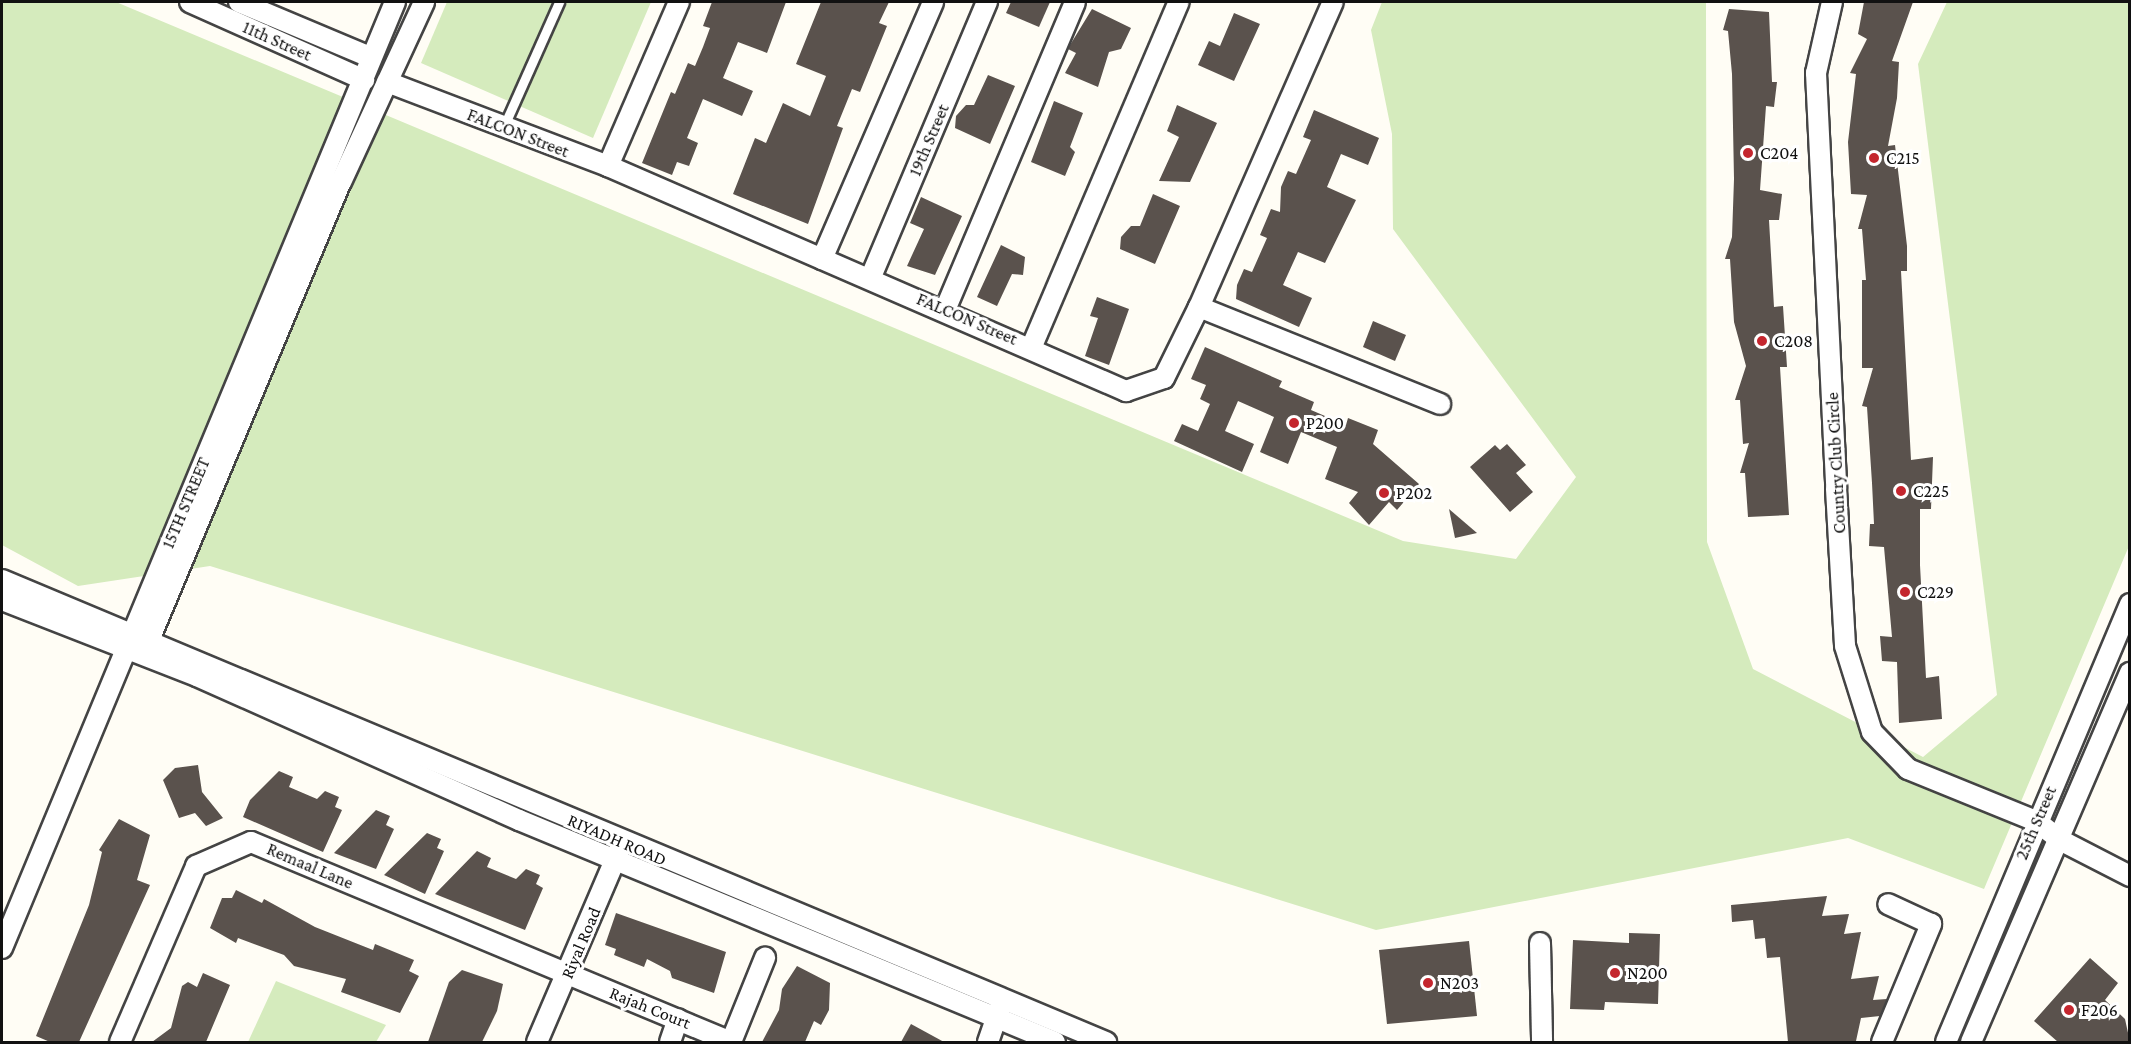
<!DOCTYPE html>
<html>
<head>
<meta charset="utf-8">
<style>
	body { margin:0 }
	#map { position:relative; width:2131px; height:1044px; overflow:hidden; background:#fffdf5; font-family:"Crimson Pro",serif }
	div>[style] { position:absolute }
	.green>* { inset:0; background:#d5ebbd }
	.building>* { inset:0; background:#5a524d }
	.roads { filter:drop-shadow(2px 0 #444) drop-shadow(-2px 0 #444) drop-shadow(0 2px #444) drop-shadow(0 -2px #444) }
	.service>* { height:9px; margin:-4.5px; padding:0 4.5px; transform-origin:4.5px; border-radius:4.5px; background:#fff }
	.minor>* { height:20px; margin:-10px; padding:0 10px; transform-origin:10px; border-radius:10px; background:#fff }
	.dots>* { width:16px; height:16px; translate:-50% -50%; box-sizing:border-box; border:3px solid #fff; border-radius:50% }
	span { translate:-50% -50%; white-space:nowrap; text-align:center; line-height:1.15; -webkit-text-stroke:6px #fff; paint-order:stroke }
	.street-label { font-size:18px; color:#111 }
	.poi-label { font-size:18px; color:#111 }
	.left { translate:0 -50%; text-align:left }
	.frame { position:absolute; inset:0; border:3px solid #111; pointer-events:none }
</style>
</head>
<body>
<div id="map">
	<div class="green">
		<i style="clip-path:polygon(2px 2px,116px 2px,1403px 541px,1516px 559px,1576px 477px,1393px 229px,1392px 134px,1371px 30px,1382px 2px,1706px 2px,1707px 542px,1753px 669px,1923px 757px,1997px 695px,1918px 64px,1947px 2px,2129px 2px,2129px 546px,1984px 889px,1848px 838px,1376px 930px,210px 566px,78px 586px,2px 545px)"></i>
		<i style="clip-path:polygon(447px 2px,651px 2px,593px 138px,421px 63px)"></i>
		<i style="clip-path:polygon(276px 981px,386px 1025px,376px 1042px,248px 1042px)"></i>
	</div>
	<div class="building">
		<i style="clip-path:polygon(712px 2px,786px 2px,767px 53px,738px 42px,723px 78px,753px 91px,742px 116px,703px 99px,687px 138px,698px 143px,689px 166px,677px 162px,672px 175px,642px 163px,671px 92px,675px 94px,688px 63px,695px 66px,703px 47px,710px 28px,703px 26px)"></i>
		<i style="clip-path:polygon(821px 2px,889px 2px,879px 23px,887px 26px,860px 92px,852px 89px,837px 126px,843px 128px,808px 224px,733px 194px,755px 138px,766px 143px,783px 103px,810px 116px,826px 76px,796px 64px)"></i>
		<i style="clip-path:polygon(1011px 2px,1050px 2px,1039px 27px,1006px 13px)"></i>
		<i style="clip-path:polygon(1864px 2px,1913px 2px,1892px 61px,1899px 62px,1897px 98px,1888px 146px,1895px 145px,1907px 246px,1907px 271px,1901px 271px,1911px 460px,1933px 457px,1931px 509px,1920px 509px,1920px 565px,1926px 678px,1939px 676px,1942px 719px,1899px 723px,1897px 662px,1882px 661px,1880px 636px,1892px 637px,1884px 547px,1869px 546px,1870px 524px,1874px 524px,1872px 483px,1867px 407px,1862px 406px,1873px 368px,1862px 368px,1862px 280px,1866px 280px,1862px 229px,1858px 229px,1867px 195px,1851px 194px,1848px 142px,1856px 74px,1850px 73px,1867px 39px,1858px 34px)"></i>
		<i style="clip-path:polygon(1092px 9px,1131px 28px,1121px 49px,1109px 52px,1098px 87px,1065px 73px,1076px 53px,1068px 49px,1070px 45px)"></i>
		<i style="clip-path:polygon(1729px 9px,1769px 12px,1772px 82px,1777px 82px,1774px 107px,1766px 106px,1760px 190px,1782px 194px,1779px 220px,1769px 220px,1774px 307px,1783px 306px,1787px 367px,1780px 367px,1789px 515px,1748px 517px,1745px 473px,1740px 473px,1749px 443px,1743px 444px,1740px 400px,1735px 400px,1746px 366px,1734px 322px,1730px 259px,1725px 259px,1732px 237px,1734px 179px,1732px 74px,1728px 31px,1723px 30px)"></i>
		<i style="clip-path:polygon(1234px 13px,1260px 24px,1234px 81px,1198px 65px,1209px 41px,1220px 46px)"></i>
		<i style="clip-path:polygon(988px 75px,1015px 86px,990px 144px,955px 128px,956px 116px,966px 105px,974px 105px)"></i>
		<i style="clip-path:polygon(1054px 101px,1083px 113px,1070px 147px,1075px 152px,1065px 176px,1031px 162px)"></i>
		<i style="clip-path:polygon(1177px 105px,1217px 123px,1190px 182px,1159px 181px,1179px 137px,1167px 131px)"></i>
		<i style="clip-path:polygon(1314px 110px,1379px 138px,1368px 165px,1341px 154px,1327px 187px,1356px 200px,1325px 263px,1298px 252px,1283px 285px,1312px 298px,1299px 327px,1236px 299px,1237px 285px,1244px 269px,1252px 272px,1267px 238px,1260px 235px,1271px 209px,1280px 212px,1281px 187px,1288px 171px,1296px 174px,1311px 140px,1303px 137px)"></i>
		<i style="clip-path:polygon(1153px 194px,1180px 206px,1155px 264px,1120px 249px,1121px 237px,1131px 226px,1140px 226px)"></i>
		<i style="clip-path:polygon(921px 197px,962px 216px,935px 275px,907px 266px,924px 229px,910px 223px)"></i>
		<i style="clip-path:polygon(1001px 245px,1025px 257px,1023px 275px,1012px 274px,997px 306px,977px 297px)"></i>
		<i style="clip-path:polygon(1097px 297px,1129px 309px,1109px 365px,1085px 356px,1098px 318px,1090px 316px)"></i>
		<i style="clip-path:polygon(1373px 321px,1406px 335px,1395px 361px,1363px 347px)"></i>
		<i style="clip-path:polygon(1205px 347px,1282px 381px,1279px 387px,1314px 402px,1311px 410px,1346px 425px,1348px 418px,1378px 430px,1373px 444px,1419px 484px,1397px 510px,1389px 502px,1369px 525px,1349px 503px,1358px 492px,1325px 479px,1337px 447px,1301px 432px,1288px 464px,1260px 452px,1274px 417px,1238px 401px,1225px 431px,1254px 444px,1242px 472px,1174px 441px,1182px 424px,1198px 431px,1210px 404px,1200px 399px,1206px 385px,1191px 379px)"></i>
		<i style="clip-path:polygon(1507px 444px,1526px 465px,1516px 473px,1533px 492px,1510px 512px,1470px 467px,1495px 445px,1500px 450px)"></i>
		<i style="clip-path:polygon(1449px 509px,1477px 533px,1455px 538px)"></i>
		<i style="clip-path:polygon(198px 765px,202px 792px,223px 818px,206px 826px,195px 813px,179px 818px,163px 780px,175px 768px)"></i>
		<i style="clip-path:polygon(279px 771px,293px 777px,289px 787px,317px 799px,325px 791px,339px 797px,335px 807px,342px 810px,323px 852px,243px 817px,250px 800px)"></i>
		<i style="clip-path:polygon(376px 810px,390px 816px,386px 825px,394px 829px,376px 869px,334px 853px)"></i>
		<i style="clip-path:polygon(119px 819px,150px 835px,137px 880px,150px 885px,79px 1042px,50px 1042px,36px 1036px,89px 905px,102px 852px,99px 850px)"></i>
		<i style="clip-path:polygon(427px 833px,441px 839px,437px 848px,444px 851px,425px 894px,384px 875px)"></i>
		<i style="clip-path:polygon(477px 851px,491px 858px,487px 867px,516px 879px,526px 869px,540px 875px,536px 884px,543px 888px,525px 930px,435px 894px)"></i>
		<i style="clip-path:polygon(236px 890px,262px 903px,264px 899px,315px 927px,373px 950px,375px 944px,414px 960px,409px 971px,419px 976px,400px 1013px,341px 992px,346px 979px,294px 966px,284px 955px,238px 938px,236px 943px,210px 928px,222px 898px,232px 898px)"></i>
		<i style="clip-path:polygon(1827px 896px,1822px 916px,1849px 914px,1844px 934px,1861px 932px,1851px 979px,1879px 976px,1873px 1000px,1887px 999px,1880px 1016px,1861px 1018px,1856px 1041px,1788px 1042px,1780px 957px,1767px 958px,1765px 938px,1755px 939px,1753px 920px,1732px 922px,1731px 905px)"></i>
		<i style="clip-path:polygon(616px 913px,726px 952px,714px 993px,672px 978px,670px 971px,647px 959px,644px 967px,614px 955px,616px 949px,605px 945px)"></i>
		<i style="clip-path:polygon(1629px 933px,1660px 934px,1658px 1004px,1605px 1002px,1604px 1010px,1570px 1009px,1573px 940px,1629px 943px)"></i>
		<i style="clip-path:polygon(1469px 941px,1477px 1016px,1387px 1024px,1379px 950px)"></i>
		<i style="clip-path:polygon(2090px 958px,2118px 983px,2105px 1000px,2125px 1019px,2130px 1042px,2058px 1042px,2034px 1021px)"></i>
		<i style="clip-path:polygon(797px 966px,830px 983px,829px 1010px,821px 1025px,814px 1021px,805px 1042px,762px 1042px,779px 1010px,782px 989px)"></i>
		<i style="clip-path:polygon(462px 970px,503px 984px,497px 1011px,482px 1042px,428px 1042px,449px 982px)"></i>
		<i style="clip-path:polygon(203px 973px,230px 985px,206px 1042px,152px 1042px,171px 1028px,182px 986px,188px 982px,197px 987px)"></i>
		<i style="clip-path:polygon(911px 1024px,944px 1042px,901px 1042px)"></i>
	</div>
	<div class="roads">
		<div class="service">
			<i style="left:503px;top:128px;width:138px;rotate:-66deg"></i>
		</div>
		<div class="minor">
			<i style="left:190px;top:2px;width:191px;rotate:24.1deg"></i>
			<i style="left:239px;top:2px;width:142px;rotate:22.8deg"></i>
			<i style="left:1832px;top:2px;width:73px;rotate:102.7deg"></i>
			<i style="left:1816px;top:73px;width:416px;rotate:87.2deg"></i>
			<i style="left:1836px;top:489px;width:157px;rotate:86.7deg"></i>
			<i style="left:1845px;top:646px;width:90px;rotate:72.6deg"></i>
			<i style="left:1872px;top:732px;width:52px;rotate:45.8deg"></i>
			<i style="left:1908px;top:769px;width:138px;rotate:22.1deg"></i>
			<i style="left:2036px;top:821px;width:31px;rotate:38deg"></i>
			<i style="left:2060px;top:840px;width:79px;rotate:27.2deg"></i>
			<i style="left:387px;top:82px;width:236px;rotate:20.8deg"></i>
			<i style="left:608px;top:166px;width:565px;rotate:23.48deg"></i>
			<i style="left:1126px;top:391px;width:40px;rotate:-18.9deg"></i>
			<i style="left:1164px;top:378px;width:79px;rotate:-63.8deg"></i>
			<i style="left:1199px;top:307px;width:333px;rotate:-66.3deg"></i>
			<i style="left:608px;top:166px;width:179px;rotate:-66.6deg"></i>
			<i style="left:822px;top:259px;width:280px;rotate:-66.6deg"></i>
			<i style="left:870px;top:279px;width:301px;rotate:-67.1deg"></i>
			<i style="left:1199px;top:307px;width:260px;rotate:21.9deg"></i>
			<i style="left:945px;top:310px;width:334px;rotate:-67.1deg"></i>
			<i style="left:1032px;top:346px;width:374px;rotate:-66.9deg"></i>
			<i style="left:2px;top:580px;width:1197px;rotate:22.71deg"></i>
			<i style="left:2px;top:600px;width:209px;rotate:21.3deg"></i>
			<i style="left:197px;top:676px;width:353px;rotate:24.1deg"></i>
			<i style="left:519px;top:820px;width:580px;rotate:22.5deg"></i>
			<i style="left:149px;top:640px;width:497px;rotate:-67.3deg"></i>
			<i style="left:341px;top:182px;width:198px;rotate:-65.2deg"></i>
			<i style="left:1540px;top:943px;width:99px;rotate:88.8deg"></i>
			<i style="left:2px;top:948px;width:1024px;rotate:-67.44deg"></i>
			<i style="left:120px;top:1042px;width:192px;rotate:-66.6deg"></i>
			<i style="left:196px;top:866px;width:60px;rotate:-23.6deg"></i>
			<i style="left:251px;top:842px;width:520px;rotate:22.62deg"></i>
			<i style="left:537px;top:1042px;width:213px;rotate:-66.8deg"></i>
			<i style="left:670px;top:1042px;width:24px;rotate:-71deg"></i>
			<i style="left:731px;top:1042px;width:91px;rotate:-68deg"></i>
			<i style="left:988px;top:1042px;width:36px;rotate:-71deg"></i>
			<i style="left:1882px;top:1042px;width:128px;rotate:-67.4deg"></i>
			<i style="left:1931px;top:924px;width:47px;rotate:-155.1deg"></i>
			<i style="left:1946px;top:1042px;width:475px;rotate:-67.2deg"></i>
			<i style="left:1971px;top:1042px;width:402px;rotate:-66.7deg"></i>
		</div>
	</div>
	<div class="dots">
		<i style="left:1748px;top:153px;background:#c4262e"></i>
		<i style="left:1874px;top:158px;background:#c4262e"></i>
		<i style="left:1762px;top:341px;background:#c4262e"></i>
		<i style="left:1294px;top:423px;background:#c4262e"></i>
		<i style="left:1901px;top:491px;background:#c4262e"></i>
		<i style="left:1384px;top:493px;background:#c4262e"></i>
		<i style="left:1905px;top:592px;background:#c4262e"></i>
		<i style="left:1615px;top:973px;background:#c4262e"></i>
		<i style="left:1428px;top:983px;background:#c4262e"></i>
		<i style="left:2069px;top:1010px;background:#c4262e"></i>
	</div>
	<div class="street-label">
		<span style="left:277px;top:41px;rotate:24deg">11th Street</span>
		<span style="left:518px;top:133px;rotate:21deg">FALCON Street</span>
		<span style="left:929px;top:140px;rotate:-67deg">19th Street</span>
		<span style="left:967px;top:319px;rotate:23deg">FALCON Street</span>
		<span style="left:1836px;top:463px;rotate:-93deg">Country Club Circle</span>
		<span style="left:186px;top:503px;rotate:-67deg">15TH STREET</span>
		<span style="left:2036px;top:823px;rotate:-67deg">25th Street</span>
		<span style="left:617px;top:840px;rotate:23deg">RIYADH ROAD</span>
		<span style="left:310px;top:866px;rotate:23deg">Remaal Lane</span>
		<span style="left:581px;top:943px;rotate:-67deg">Riyal Road</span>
		<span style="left:650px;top:1008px;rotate:22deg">Rajah Court</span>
	</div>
	<div class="poi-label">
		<span class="left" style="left:1760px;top:153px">C204</span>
		<span class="left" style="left:1886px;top:158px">C215</span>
		<span class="left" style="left:1774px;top:341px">C208</span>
		<span class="left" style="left:1306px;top:423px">P200</span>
		<span class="left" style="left:1913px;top:491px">C225</span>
		<span class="left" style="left:1396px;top:493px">P202</span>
		<span class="left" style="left:1917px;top:592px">C229</span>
		<span class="left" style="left:1627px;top:973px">N200</span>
		<span class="left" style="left:1440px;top:983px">N203</span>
		<span class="left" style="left:2081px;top:1010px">F206</span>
	</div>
	<div class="frame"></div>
</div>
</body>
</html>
